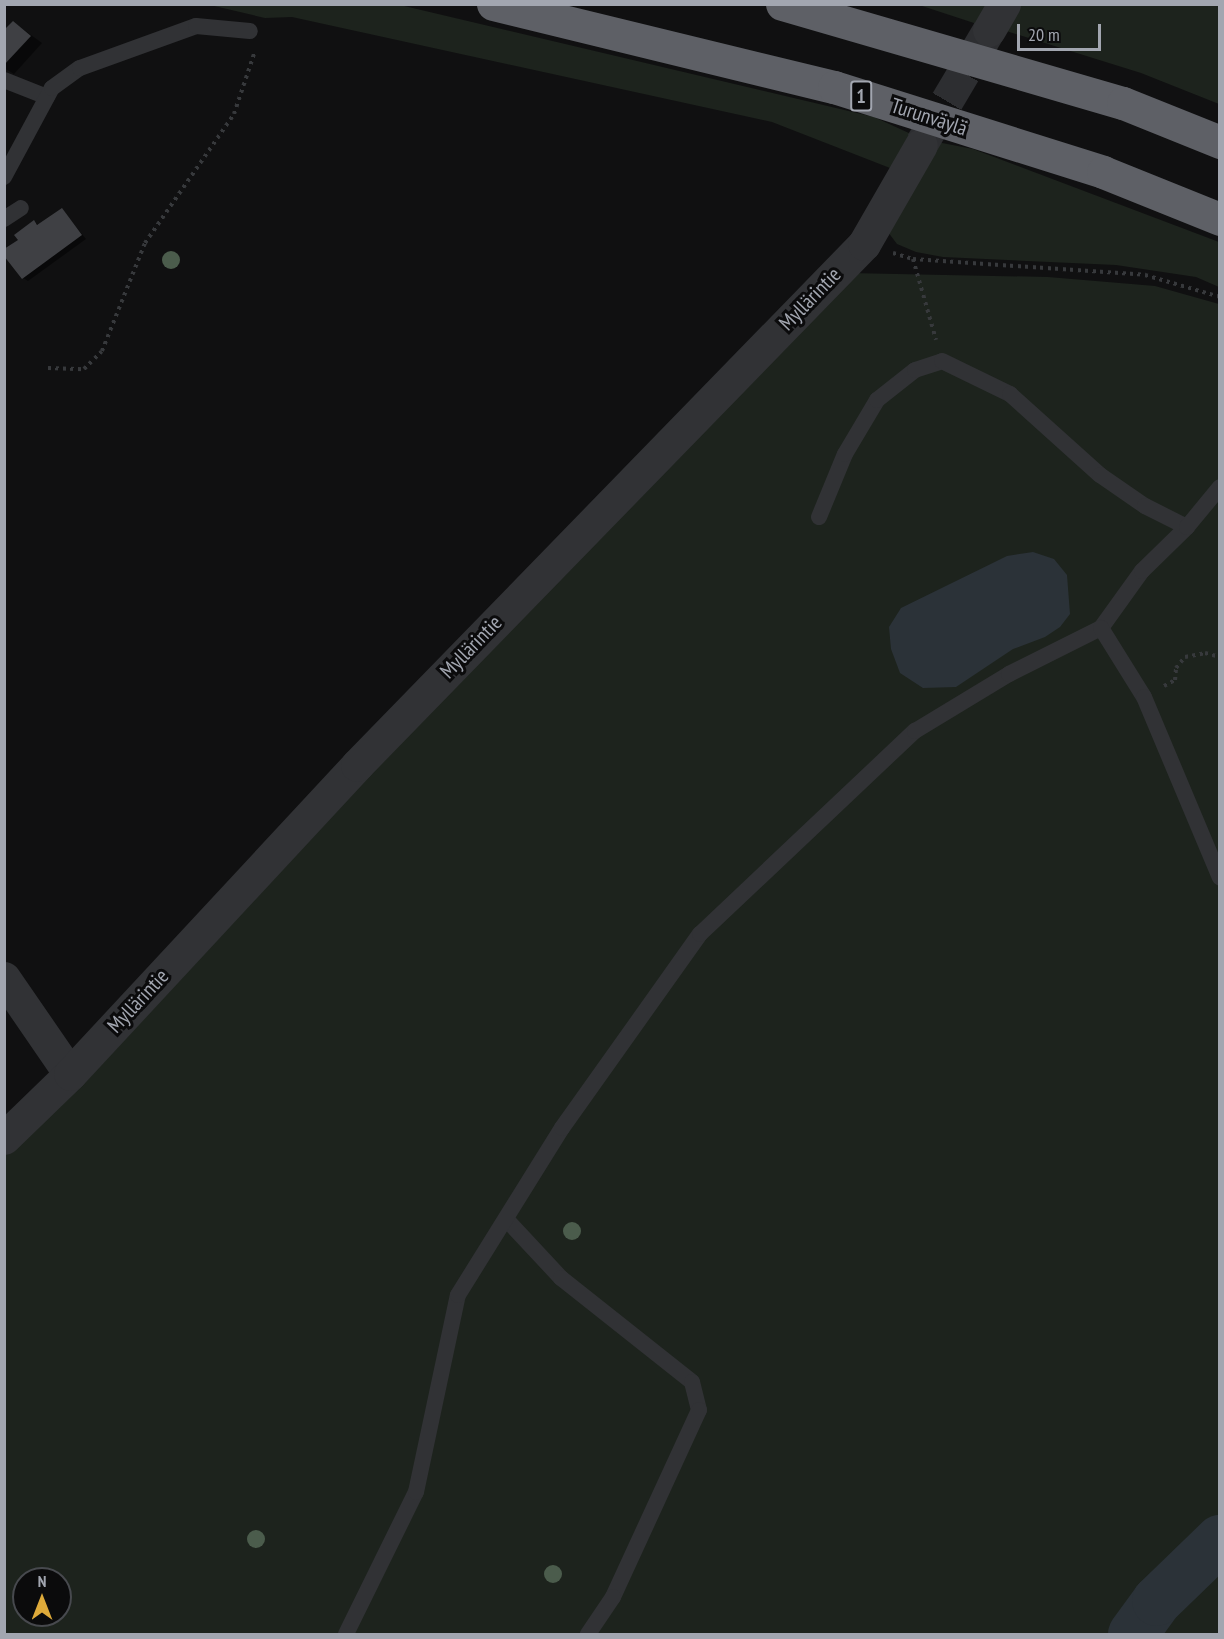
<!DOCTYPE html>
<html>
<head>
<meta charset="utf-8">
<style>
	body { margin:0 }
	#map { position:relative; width:1224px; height:1639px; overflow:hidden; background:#101011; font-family:"PT Sans Narrow",sans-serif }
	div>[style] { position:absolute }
	.green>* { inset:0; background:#1d231d }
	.water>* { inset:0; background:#2b3238 }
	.shadow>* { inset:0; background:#0007 }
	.river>* { height:50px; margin:-25px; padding:0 25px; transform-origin:25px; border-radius:25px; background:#2b3238 }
	.building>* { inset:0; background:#3f4044 }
	.minor-tunnel>* { height:33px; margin-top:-16.5px; transform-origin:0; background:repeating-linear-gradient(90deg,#2d2e31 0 33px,transparent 0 49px) }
	.path>* { height:4px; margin-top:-2px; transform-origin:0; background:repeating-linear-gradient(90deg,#37393c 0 3px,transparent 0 7.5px) }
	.service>* { height:16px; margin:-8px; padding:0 8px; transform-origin:8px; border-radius:8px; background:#313235 }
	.minor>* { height:33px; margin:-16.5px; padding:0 16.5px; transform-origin:16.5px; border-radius:16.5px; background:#313235 }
	.motorway>* { height:33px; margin:-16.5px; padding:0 16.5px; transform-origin:16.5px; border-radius:16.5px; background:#5e6066 }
	.trees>* { width:18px; height:18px; margin:-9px; border-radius:50%; background:#4b5c4c }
	span { translate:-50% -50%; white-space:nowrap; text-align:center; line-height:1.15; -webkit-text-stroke:6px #0b0b0c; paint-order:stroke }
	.shield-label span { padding:2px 4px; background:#0b0b0c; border:2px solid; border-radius:4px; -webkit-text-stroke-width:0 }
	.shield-label { font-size:20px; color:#a2a6b0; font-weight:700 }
	.street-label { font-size:21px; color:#a2a6b0 }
	.frame { position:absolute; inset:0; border:6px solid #a2a6b0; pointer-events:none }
	.north { position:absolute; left:12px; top:1567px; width:60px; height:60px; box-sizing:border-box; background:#0b0b0c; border:2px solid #47494e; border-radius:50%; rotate:0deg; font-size:16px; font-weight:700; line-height:24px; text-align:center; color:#a2a6b0 }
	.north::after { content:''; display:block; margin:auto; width:21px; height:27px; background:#deaa3a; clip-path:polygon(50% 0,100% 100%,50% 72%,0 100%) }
	.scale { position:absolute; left:1017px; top:24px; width:84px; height:27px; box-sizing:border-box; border:3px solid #a2a6b0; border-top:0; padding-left:8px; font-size:18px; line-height:21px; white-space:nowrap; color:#a2a6b0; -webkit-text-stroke:4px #0b0b0c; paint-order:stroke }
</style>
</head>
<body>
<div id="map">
	<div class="green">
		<i style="clip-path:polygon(210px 5px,400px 5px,874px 117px,911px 134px,890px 168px,772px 122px,292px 17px,265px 18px)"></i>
		<i style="clip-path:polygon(919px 5px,989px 5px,977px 24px)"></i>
		<i style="clip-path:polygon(1018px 5px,1219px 5px,1219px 104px,1141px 73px,1003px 30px)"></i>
		<i style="clip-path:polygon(932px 141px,973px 149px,1219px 242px,1219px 287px,1196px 277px,1116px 265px,943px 257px,916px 252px,897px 244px,888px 232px)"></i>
		<i style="clip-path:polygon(evenodd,848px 273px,1048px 277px,1155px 286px,1219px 304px,1219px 1634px,5px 1634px,4px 1154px,848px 273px,24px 1579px,60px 1579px,60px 1615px,24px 1615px,24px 1579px)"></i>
	</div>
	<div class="water">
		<i style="clip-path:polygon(1033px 552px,1054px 559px,1067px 575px,1070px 614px,1060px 627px,1045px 637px,1013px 649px,956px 687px,923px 688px,900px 673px,891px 649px,889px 627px,901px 608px,1007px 556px)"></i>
	</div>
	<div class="shadow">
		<i style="clip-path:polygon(13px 22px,42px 43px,14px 74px,4px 68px,4px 32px)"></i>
		<i style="clip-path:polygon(62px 210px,86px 239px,28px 281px,23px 278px,20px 240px,34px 222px,40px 226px)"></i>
	</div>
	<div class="river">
		<i style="left:1133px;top:1634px;width:41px;rotate:-54deg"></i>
		<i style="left:1157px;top:1601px;width:88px;rotate:-44.1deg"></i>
	</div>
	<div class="building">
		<i style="clip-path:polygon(13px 21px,31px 36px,4px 65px,4px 30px)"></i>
		<i style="clip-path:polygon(62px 208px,82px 235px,22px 279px,4px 256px,4px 249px,18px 240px,14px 235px,34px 220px,37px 225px)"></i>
	</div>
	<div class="minor-tunnel">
		<i style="left:922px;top:143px;width:131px;rotate:-59.3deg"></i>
	</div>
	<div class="path">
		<i style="left:893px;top:253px;width:21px;rotate:17deg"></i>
		<i style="left:913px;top:259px;width:233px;rotate:3.9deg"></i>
		<i style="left:1145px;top:275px;width:78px;rotate:16.3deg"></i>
		<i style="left:913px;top:259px;width:84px;rotate:74.1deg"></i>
		<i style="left:48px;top:368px;width:36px;rotate:2deg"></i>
		<i style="left:84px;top:369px;width:25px;rotate:-45deg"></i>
		<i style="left:102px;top:351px;width:116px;rotate:-68.3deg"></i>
		<i style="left:145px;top:243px;width:157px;rotate:-55.4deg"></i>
		<i style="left:234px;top:114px;width:66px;rotate:-71.6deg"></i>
		<i style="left:1164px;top:686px;width:13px;rotate:-29deg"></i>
		<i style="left:1175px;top:680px;width:12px;rotate:-85deg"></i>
		<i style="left:1176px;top:668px;width:14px;rotate:-51deg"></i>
		<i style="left:1185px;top:657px;width:20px;rotate:-11deg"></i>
		<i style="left:1205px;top:653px;width:16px;rotate:15deg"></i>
	</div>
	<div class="service">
		<i style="left:4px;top:80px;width:46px;rotate:21.6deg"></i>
		<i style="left:4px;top:177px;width:101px;rotate:-61.7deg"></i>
		<i style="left:52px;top:88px;width:34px;rotate:-36deg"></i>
		<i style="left:80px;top:68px;width:123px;rotate:-19.9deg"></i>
		<i style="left:196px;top:26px;width:54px;rotate:5.3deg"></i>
		<i style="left:4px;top:219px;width:20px;rotate:-33deg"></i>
		<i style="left:819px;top:517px;width:68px;rotate:-67.6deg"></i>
		<i style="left:845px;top:454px;width:63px;rotate:-59.3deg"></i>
		<i style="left:877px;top:400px;width:48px;rotate:-38.3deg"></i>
		<i style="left:915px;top:370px;width:28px;rotate:-18deg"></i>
		<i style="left:942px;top:361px;width:76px;rotate:25.9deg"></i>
		<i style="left:1010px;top:394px;width:121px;rotate:42deg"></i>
		<i style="left:1100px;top:475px;width:55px;rotate:34.6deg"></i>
		<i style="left:1145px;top:506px;width:47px;rotate:26.6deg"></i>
		<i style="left:1101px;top:628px;width:70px;rotate:-54.3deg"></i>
		<i style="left:1142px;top:571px;width:63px;rotate:-44.4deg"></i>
		<i style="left:1187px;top:527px;width:52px;rotate:-50.5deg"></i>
		<i style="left:506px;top:1219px;width:81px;rotate:47deg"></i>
		<i style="left:561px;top:1278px;width:167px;rotate:38.4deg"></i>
		<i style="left:692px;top:1382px;width:29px;rotate:76deg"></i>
		<i style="left:699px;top:1410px;width:206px;rotate:114.7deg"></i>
		<i style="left:613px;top:1597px;width:45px;rotate:124deg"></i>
		<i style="left:346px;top:1634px;width:158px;rotate:-63.8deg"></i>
		<i style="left:416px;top:1492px;width:201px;rotate:-78deg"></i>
		<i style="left:458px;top:1295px;width:197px;rotate:-58.1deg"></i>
		<i style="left:562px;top:1128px;width:238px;rotate:-54.6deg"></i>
		<i style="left:700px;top:934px;width:296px;rotate:-43.4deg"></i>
		<i style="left:915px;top:731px;width:110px;rotate:-31.2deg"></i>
		<i style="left:1009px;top:674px;width:103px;rotate:-26.6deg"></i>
		<i style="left:1101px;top:628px;width:81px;rotate:58.1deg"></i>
		<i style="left:1144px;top:697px;width:196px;rotate:67.2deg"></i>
	</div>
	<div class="minor">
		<i style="left:989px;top:30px;width:30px;rotate:-60deg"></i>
		<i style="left:4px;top:978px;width:116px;rotate:55.5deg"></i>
		<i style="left:4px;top:1138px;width:92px;rotate:-44.1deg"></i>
		<i style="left:70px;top:1074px;width:422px;rotate:-47.1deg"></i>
		<i style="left:357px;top:765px;width:727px;rotate:-45.78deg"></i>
		<i style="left:864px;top:244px;width:114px;rotate:-60.1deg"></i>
	</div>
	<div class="motorway">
		<i style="left:493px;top:4px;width:351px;rotate:13.7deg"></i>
		<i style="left:834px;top:87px;width:282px;rotate:17.5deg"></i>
		<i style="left:1103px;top:172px;width:126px;rotate:21.9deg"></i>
		<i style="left:782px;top:4px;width:355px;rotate:16.2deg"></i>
		<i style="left:1123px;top:103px;width:105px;rotate:21.9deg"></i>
	</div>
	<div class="trees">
		<i style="left:171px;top:260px"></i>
		<i style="left:572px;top:1231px"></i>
		<i style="left:256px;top:1539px"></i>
		<i style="left:553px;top:1574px"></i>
	</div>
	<div class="shield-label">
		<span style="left:861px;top:96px">1</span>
	</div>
	<div class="street-label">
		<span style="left:929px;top:117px;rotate:18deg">Turunväylä</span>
		<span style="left:810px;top:299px;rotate:-46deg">Myllärintie</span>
		<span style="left:471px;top:647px;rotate:-46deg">Myllärintie</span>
		<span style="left:138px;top:1001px;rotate:-47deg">Myllärintie</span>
	</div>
	<div class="frame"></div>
	<div class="north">N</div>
	<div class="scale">20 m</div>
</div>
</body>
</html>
